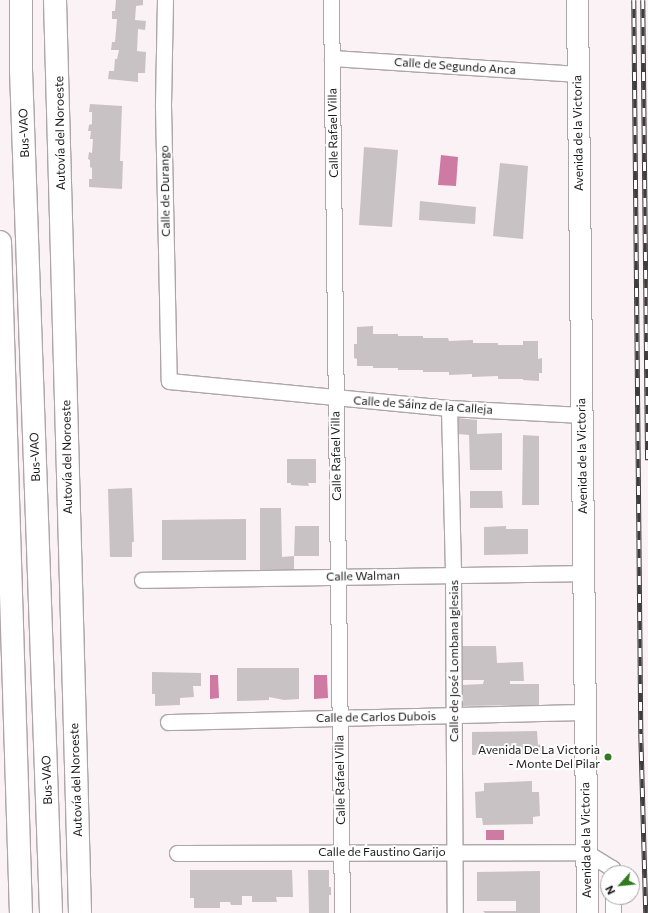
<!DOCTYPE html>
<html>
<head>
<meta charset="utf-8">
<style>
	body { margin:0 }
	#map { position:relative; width:648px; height:913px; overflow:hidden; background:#faf2f5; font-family:Commissioner,sans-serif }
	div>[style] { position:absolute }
	.water>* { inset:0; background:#cf7aa3 }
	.building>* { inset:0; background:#c9c2c5 }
	.roads { filter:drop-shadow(1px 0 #ada5a8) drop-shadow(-1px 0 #ada5a8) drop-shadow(0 1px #ada5a8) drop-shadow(0 -1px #ada5a8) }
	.street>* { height:15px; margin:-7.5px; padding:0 7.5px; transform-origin:7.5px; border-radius:7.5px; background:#fff }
	.secondary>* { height:21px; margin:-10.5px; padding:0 10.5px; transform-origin:10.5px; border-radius:10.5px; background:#fff }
	.highway>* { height:22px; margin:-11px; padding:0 11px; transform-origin:11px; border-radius:11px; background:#fff }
	.rail>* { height:4.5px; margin-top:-2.25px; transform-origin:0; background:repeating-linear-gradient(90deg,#fff 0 9px,#3f3c3d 0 18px); box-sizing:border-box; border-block:1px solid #3f3c3d }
	.dots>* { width:11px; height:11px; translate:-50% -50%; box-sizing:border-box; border:2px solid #fff; border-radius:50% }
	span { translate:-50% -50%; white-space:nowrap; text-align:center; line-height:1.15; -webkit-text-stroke:4px #fff; paint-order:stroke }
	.street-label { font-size:12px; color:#1a1819 }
	.poi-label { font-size:12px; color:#1a1819 }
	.right { translate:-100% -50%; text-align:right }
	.north { position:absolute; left:600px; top:865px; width:40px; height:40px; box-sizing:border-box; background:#fff; border:1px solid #a3a3a3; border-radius:50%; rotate:243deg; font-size:11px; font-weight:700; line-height:16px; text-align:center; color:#1a1819 }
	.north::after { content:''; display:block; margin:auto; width:14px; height:18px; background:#317a20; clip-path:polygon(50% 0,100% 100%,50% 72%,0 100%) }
</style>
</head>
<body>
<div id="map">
	<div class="water">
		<i style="clip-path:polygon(441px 155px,458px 157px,456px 186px,438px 185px)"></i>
		<i style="clip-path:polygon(210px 675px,218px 675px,219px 698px,210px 699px)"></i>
		<i style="clip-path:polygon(314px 675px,327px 675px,328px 698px,314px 699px)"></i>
		<i style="clip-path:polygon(486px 830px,504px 830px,504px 840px,486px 840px)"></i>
	</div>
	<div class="building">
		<i style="clip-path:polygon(116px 0,143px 0,143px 5px,136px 6px,135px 20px,146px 21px,145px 30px,138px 29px,137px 51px,146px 52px,145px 73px,138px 73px,138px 82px,108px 79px,109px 71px,114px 71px,115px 59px,117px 59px,119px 50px,111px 50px,112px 42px,115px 42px,117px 19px,112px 19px,112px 11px,115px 11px)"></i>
		<i style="clip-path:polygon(90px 104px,122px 106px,120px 161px,123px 161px,122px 189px,89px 187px,89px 179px,92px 179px,92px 168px,90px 167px,90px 160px,88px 159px,89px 152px,92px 153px,93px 139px,90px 139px,91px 131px,88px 131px,89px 125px,92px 124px,92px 112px,89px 112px)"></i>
		<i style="clip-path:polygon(364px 147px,398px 150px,392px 227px,359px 225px)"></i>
		<i style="clip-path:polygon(500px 163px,528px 166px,523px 239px,493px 236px)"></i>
		<i style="clip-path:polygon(420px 201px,476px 207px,475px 224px,419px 220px)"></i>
		<i style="clip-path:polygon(373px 326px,373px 334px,398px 334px,398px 336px,423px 336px,423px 338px,448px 338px,449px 341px,473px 340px,473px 343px,498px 343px,498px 345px,523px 345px,523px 341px,538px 341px,538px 359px,542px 358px,542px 373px,539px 373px,539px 381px,523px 380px,523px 379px,498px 379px,498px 376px,472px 377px,472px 374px,449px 375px,449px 372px,423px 372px,423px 370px,398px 370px,398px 368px,373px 368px,373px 366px,357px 366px,357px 359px,354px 358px,354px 344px,357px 344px,357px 327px)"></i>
		<i style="clip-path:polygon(458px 418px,477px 420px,477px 434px,502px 433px,502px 470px,470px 470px,469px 435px,458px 434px)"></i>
		<i style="clip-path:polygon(523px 435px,539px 436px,539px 505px,522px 505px)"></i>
		<i style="clip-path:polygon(287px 459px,316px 459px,316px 483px,308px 483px,309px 486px,291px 485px,291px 483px,287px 483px)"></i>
		<i style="clip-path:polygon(132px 488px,134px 542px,132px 542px,132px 557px,110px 557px,108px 489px)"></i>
		<i style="clip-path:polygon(470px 491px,502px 491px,503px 508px,470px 508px)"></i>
		<i style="clip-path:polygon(260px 508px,281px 508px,282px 557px,294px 556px,294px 570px,260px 570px)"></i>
		<i style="clip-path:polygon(246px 519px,246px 560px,162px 560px,162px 520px)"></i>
		<i style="clip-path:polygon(295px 526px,319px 526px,319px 556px,294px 556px)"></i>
		<i style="clip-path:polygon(506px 526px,506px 529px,528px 529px,528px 554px,484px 555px,484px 527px)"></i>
		<i style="clip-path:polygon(460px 646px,496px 646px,497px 663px,523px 662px,524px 681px,510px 681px,510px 684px,539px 684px,539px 705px,461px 706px,461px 685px,483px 684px,484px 680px,461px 680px)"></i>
		<i style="clip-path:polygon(237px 668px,299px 668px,299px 699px,284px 700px,269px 697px,269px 700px,237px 701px)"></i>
		<i style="clip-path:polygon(152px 672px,201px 673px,201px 686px,193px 686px,194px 697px,180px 698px,180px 705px,155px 706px,155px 694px,152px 694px)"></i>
		<i style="clip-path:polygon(537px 731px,538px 745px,541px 744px,542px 755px,472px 755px,472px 732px)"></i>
		<i style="clip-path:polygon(532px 781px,532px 792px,539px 792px,540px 816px,533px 817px,533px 824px,483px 825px,482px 818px,476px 818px,475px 792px,484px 791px,484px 783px)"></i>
		<i style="clip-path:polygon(190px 870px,292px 870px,293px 897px,276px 897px,277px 902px,252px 902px,252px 896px,242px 896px,242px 905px,231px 905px,230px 902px,220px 902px,220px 908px,194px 908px,194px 898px,190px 898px)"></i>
		<i style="clip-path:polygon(308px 870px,329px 870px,329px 887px,331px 887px,331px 895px,329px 895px,329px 913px,309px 913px)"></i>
		<i style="clip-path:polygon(540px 871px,540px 913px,485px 913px,483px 911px,516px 911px,516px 901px,477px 901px,477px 872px)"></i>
	</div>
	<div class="roads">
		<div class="street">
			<i style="left:165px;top:0;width:106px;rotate:91.1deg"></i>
			<i style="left:163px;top:106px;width:275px;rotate:88.8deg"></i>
			<i style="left:169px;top:381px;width:281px;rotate:5.5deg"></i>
			<i style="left:449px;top:408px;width:133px;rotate:3deg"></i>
			<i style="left:331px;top:0;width:913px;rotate:89.31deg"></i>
			<i style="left:332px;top:58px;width:247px;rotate:3.7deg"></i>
			<i style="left:449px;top:408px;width:167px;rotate:88.6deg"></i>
			<i style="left:453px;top:575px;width:338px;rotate:89.7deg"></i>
			<i style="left:142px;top:580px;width:441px;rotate:-0.9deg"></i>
			<i style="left:168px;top:722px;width:417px;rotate:-1.4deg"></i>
			<i style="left:177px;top:853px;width:409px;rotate:-0.1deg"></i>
			<i style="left:586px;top:852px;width:31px;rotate:32deg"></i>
			<i style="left:612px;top:868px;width:5px;rotate:90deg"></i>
			<i style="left:613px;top:897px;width:16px;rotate:90deg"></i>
		</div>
		<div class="secondary">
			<i style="left:577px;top:0;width:913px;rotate:89.37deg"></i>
		</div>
		<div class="highway">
			<i style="left:21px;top:0;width:70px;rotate:90deg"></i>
			<i style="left:21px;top:70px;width:844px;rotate:87.96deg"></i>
			<i style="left:55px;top:0;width:913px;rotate:88.43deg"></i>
			<i style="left:0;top:242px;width:671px;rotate:88.21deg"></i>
		</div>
	</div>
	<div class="rail">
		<i style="left:634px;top:0;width:734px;rotate:89.45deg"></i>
		<i style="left:641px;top:734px;width:179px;rotate:88.4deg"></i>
		<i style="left:643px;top:0;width:460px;rotate:89.4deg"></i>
	</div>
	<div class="dots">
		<i style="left:608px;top:757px;background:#317a20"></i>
	</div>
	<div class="street-label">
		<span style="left:455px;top:66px;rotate:4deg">Calle de Segundo Anca</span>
		<span style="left:24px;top:133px;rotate:-92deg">Bus-VAO</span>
		<span style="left:60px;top:133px;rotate:-91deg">Autovía del Noroeste</span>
		<span style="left:333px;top:133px;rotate:-91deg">Calle Rafael Villa</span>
		<span style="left:578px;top:133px;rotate:-91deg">Avenida de la Victoria</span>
		<span style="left:165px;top:191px;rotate:-91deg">Calle de Durango</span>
		<span style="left:423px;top:405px;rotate:4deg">Calle de Sáinz de la Calleja</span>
		<span style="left:336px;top:456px;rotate:-91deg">Calle Rafael Villa</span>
		<span style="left:582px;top:456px;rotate:-91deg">Avenida de la Victoria</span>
		<span style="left:35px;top:457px;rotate:-92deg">Bus-VAO</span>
		<span style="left:67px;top:457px;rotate:-91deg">Autovía del Noroeste</span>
		<span style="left:363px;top:576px;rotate:-1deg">Calle Walman</span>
		<span style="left:454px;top:661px;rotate:-90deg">Calle de José Lombana Iglesias</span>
		<span style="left:376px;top:717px;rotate:-1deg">Calle de Carlos Dubois</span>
		<span style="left:47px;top:780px;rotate:-92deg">Bus-VAO</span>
		<span style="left:76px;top:780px;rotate:-92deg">Autovía del Noroeste</span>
		<span style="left:340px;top:780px;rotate:-91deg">Calle Rafael Villa</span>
		<span style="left:586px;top:840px;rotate:-91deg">Avenida de la Victoria</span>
		<span style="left:382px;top:852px">Calle de Faustino Garijo</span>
	</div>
	<div class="poi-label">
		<span class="right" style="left:600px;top:757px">Avenida De La Victoria<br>- Monte Del Pilar</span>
	</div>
	<div class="north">N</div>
</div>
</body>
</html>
